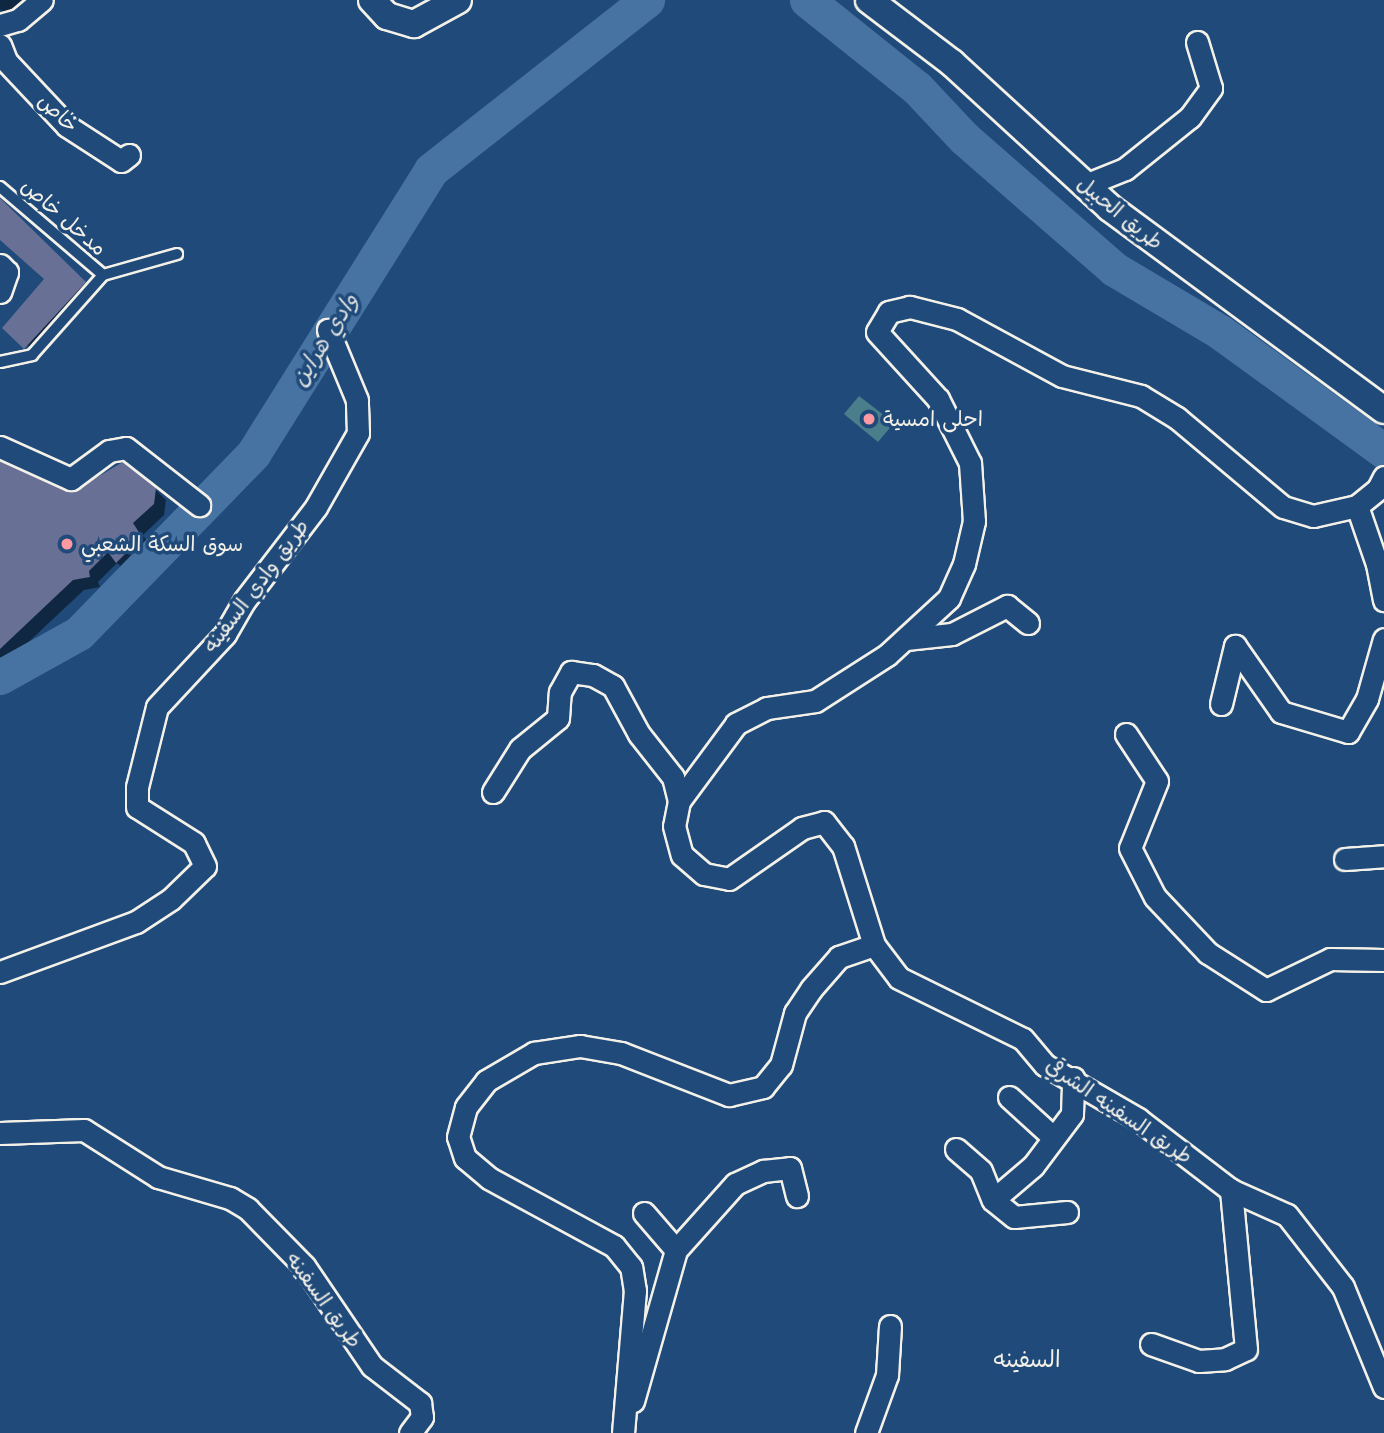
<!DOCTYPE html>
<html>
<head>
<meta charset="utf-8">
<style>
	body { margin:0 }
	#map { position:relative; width:1384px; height:1433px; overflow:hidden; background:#1f4a7a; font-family:"Comic Neue","Playpen Sans Arabic",sans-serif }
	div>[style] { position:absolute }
	.green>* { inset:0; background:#4b7e8b }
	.shadow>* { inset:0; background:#0007 }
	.river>* { height:35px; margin:-17.5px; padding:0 17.5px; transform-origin:17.5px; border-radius:17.5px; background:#4773a2 }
	.building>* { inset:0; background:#687096 }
	.roads { filter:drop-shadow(2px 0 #f4f1e8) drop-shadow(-2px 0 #f4f1e8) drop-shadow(0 2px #f4f1e8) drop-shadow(0 -2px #f4f1e8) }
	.service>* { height:10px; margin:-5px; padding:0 5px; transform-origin:5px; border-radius:5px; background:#1f4a7a }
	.minor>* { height:21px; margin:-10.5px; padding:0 10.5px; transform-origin:10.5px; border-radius:10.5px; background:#1f4a7a }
	.tertiary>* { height:26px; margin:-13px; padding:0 13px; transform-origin:13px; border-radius:13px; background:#1f4a7a }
	.dots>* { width:19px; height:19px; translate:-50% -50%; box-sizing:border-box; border:4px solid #1f4a7a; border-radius:50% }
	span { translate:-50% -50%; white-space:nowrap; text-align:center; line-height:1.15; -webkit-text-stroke:7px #1f4a7a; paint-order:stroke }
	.street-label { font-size:21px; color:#f4f1e8 }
	.poi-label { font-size:21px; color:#f4f1e8 }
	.left { translate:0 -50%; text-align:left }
	.water-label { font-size:23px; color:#dadede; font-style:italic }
	.neighbourhood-label { font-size:23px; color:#f4f1e8 }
</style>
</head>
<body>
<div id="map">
	<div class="green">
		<i style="clip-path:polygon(859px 396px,894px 423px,878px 442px,844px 414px)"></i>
	</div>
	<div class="shadow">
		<i style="clip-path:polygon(0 0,23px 0,13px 16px,0 10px)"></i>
		<i style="clip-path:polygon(0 201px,87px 285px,31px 348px,4px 328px,46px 279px,0 238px)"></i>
		<i style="clip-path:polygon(0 463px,72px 494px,155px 489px,166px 500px,164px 515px,143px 535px,151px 548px,127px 572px,117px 563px,98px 582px,100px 587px,84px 590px,5px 664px,0 659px)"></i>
	</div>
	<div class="river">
		<i style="left:807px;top:0;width:141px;rotate:38.7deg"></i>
		<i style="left:917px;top:88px;width:69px;rotate:46.8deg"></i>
		<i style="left:964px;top:138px;width:199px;rotate:41.1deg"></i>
		<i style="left:1114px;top:269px;width:123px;rotate:30.7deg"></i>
		<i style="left:1220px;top:332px;width:203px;rotate:36deg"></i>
		<i style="left:0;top:677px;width:90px;rotate:-29.1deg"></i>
		<i style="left:79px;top:633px;width:250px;rotate:-45.8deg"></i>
		<i style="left:253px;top:454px;width:335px;rotate:-57.9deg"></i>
		<i style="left:431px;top:170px;width:275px;rotate:-38.2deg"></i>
	</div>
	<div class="building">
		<i style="clip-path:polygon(0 198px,86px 282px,24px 349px,2px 328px,44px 279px,0 240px)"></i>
		<i style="clip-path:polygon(0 461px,72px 492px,123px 462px,156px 488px,154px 504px,133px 523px,142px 537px,116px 563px,108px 552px,89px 571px,90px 577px,73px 580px,0 649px)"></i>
	</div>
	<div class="roads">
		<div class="service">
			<i style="left:0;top:187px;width:135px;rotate:40.5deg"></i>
			<i style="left:0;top:362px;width:33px;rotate:-12deg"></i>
			<i style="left:32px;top:355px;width:107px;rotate:-48.4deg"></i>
			<i style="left:103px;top:275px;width:77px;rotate:-15.8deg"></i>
		</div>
		<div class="minor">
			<i style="left:0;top:25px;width:19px;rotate:-16deg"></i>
			<i style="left:18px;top:20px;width:31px;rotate:-40deg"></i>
			<i style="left:0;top:45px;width:17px;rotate:69deg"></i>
			<i style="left:6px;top:61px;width:89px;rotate:46.8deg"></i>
			<i style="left:67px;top:126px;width:64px;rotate:32.9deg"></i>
			<i style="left:121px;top:161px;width:10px;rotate:-37deg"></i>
			<i style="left:1085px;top:185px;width:43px;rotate:-21.8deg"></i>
			<i style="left:1125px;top:169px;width:83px;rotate:-38.7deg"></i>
			<i style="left:1190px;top:117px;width:36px;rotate:-54deg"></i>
			<i style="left:1211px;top:88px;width:48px;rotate:-106.9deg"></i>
			<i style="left:0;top:265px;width:10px;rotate:45deg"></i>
			<i style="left:7px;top:272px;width:21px;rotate:109deg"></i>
			<i style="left:0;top:447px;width:78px;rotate:24.3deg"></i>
			<i style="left:71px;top:479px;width:47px;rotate:-36.4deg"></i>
			<i style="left:109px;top:451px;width:17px;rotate:-10deg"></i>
			<i style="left:126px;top:448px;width:93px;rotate:38deg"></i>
			<i style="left:1384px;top:477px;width:13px;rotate:117deg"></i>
			<i style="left:1378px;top:489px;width:27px;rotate:141deg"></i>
			<i style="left:1357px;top:506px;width:45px;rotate:167.2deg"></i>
			<i style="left:1313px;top:516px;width:31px;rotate:-163deg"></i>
			<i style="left:1283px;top:507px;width:138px;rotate:-140deg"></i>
			<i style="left:1177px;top:418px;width:42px;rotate:-148.6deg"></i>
			<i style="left:1141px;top:396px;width:81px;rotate:-165.8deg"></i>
			<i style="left:1062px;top:376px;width:119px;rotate:-151.5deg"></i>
			<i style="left:957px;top:319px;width:49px;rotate:-165.7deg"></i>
			<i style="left:910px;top:307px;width:22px;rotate:167deg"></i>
			<i style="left:889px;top:312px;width:23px;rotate:121deg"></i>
			<i style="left:877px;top:332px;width:91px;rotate:47.7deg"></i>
			<i style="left:938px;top:399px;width:72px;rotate:63.4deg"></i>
			<i style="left:970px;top:463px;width:58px;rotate:86.1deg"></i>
			<i style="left:974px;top:521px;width:44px;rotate:103.1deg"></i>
			<i style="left:964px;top:564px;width:37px;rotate:114deg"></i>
			<i style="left:949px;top:598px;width:84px;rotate:137.4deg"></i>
			<i style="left:887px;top:655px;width:85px;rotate:147.4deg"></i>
			<i style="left:815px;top:701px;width:49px;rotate:171.7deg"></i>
			<i style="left:767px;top:708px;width:35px;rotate:153deg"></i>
			<i style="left:736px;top:724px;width:96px;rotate:126.5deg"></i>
			<i style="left:679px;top:801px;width:25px;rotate:101deg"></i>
			<i style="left:674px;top:826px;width:30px;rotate:75deg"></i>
			<i style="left:682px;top:855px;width:29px;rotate:41deg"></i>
			<i style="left:704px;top:874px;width:25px;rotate:11deg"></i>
			<i style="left:729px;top:879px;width:89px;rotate:-34.9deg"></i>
			<i style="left:802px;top:828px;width:23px;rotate:-15deg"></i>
			<i style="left:824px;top:822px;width:31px;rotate:52deg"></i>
			<i style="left:843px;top:846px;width:104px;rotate:72.6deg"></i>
			<i style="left:874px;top:945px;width:41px;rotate:52.9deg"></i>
			<i style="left:899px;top:978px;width:138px;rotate:26.2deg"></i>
			<i style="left:1023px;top:1039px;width:34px;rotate:50deg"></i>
			<i style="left:1045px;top:1065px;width:108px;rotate:30.1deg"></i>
			<i style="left:1138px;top:1119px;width:117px;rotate:37.4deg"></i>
			<i style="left:1231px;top:1190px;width:61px;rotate:24.1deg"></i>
			<i style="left:1287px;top:1215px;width:91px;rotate:52.1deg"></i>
			<i style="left:1343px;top:1287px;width:108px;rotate:67.7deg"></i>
			<i style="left:1357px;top:506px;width:61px;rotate:71deg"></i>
			<i style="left:1377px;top:564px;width:37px;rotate:79deg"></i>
			<i style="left:906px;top:639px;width:46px;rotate:-6.2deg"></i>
			<i style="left:952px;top:634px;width:62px;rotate:-27deg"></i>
			<i style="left:1007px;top:606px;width:27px;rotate:39deg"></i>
			<i style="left:1221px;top:704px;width:60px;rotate:-76.4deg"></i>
			<i style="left:1235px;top:646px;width:80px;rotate:55.1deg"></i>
			<i style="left:1281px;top:712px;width:70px;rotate:16.6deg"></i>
			<i style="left:1348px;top:732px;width:38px;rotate:-60deg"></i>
			<i style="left:1367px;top:699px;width:62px;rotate:-74.2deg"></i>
			<i style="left:1126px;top:734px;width:56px;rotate:56.6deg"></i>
			<i style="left:1157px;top:781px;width:72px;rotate:111.9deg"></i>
			<i style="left:1130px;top:848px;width:55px;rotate:63deg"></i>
			<i style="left:1155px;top:897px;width:77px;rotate:46.6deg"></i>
			<i style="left:1208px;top:953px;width:69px;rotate:32.5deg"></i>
			<i style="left:1266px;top:990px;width:71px;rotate:-25.8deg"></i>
			<i style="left:1330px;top:959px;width:54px;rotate:1.1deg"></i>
			<i style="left:493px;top:792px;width:51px;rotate:-57.9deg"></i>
			<i style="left:520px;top:749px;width:49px;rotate:-39.2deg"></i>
			<i style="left:558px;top:718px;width:26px;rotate:-86deg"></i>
			<i style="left:560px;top:692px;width:23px;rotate:-61deg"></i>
			<i style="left:571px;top:672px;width:22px;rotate:8deg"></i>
			<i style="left:593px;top:675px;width:23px;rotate:29deg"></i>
			<i style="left:613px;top:686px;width:55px;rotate:61.6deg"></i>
			<i style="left:639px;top:734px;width:55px;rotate:51.7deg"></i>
			<i style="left:673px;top:777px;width:25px;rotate:76deg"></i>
			<i style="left:1345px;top:859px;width:39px;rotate:-4deg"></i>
			<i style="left:0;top:972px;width:145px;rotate:-20.2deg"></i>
			<i style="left:136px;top:922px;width:42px;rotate:-33.3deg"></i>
			<i style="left:171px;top:899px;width:47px;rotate:-44.1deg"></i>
			<i style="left:205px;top:866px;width:25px;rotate:-116deg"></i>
			<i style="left:194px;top:843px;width:67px;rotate:-147.7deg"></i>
			<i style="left:137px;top:807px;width:20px;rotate:-90deg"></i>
			<i style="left:137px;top:787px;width:82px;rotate:-76deg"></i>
			<i style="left:157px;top:707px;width:100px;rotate:-47deg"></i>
			<i style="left:225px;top:634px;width:38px;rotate:-60deg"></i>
			<i style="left:244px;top:601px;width:118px;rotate:-52.5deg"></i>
			<i style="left:316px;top:507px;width:85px;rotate:-60.4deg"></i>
			<i style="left:358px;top:433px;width:33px;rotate:-92deg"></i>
			<i style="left:357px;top:400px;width:76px;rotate:-112.5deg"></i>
			<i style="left:1009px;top:1097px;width:59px;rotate:42.3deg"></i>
			<i style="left:0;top:1133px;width:84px;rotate:-2deg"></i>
			<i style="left:84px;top:1130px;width:88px;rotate:32.4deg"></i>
			<i style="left:158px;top:1177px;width:75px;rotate:16.3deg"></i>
			<i style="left:230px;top:1198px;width:21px;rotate:31deg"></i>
			<i style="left:248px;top:1209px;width:80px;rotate:45.5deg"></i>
			<i style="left:304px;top:1266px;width:121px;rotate:55.8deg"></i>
			<i style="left:372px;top:1366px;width:61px;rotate:37.6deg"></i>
			<i style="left:420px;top:1403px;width:14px;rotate:82deg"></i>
			<i style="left:422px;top:1417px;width:20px;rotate:127deg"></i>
			<i style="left:956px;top:1149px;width:33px;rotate:41deg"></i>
			<i style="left:981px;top:1171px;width:31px;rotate:68deg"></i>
			<i style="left:1067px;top:1212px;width:53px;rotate:174.6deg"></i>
			<i style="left:1014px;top:1217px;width:27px;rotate:-141deg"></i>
			<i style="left:993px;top:1200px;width:52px;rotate:-40.4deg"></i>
			<i style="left:1033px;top:1166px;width:65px;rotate:-53.1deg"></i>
			<i style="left:1072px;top:1114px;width:36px;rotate:-88deg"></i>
			<i style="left:644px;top:1213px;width:49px;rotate:49.1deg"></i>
			<i style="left:1151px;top:1344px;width:51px;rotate:19.5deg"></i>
			<i style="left:1199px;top:1361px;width:26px;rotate:-4deg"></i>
			<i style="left:1225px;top:1359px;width:23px;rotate:-25deg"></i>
			<i style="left:1246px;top:1349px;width:160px;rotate:-95.4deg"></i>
			<i style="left:633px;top:1401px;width:157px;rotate:-74.1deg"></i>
			<i style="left:676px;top:1250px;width:89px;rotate:-48.2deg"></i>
			<i style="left:735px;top:1184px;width:31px;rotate:-25deg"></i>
			<i style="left:763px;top:1171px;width:27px;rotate:-6deg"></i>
			<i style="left:790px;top:1168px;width:29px;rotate:76deg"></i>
			<i style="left:623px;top:1433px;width:143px;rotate:-85.2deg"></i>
			<i style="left:635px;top:1291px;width:24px;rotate:-99deg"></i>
			<i style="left:631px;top:1267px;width:27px;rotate:-129deg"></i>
			<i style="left:614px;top:1246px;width:142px;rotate:-151.5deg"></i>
			<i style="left:489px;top:1178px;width:31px;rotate:-140deg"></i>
			<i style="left:465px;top:1158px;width:22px;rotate:-108deg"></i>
			<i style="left:458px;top:1137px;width:31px;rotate:-75deg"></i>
			<i style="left:466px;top:1107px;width:33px;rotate:-52deg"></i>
			<i style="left:486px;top:1081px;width:56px;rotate:-30.3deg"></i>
			<i style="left:534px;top:1053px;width:47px;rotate:-8.7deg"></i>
			<i style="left:580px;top:1046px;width:42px;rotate:9.7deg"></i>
			<i style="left:621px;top:1053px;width:116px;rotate:21.3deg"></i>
			<i style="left:729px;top:1095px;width:35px;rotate:-13deg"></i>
			<i style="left:763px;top:1087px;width:28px;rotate:-51deg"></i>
			<i style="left:781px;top:1065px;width:54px;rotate:-74.9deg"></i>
			<i style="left:795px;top:1013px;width:29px;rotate:-56deg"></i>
			<i style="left:811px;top:989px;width:43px;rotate:-48.8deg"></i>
			<i style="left:839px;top:957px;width:37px;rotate:-19deg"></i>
			<i style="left:866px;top:1433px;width:62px;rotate:-70.1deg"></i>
			<i style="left:887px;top:1375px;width:49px;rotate:-86.5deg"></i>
		</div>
		<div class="tertiary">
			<i style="left:372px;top:0;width:22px;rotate:47deg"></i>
			<i style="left:387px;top:16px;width:28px;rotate:17deg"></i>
			<i style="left:414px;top:24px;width:50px;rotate:-28.6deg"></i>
			<i style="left:869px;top:0;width:104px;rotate:37.2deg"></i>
			<i style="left:952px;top:63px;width:214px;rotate:42.5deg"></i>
			<i style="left:1110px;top:208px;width:340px;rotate:36.4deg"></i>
		</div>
	</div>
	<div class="dots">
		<i style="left:869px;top:419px;background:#ff9aa2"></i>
		<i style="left:67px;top:544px;background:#ff9aa2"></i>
	</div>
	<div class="street-label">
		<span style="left:58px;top:113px;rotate:43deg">خاص</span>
		<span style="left:1120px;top:213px;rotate:39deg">طريق الحبيل</span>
		<span style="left:64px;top:217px;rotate:41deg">مدخل خاص</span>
		<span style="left:256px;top:586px;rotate:-53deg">طريق وادي السفينه</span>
		<span style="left:1119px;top:1111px;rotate:34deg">طريق السفينه الشرقي</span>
		<span style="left:324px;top:1300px;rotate:54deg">طريق السفينه</span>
	</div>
	<div class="poi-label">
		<span class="left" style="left:883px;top:419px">احلى امسية</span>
		<span class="left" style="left:81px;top:544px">سوق السكة الشعبي</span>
	</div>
	<div class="water-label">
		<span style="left:325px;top:340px;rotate:-58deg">وادي هراين</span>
	</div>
	<div class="neighbourhood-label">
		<span style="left:1027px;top:1360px">السفينه</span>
	</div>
</div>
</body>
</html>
